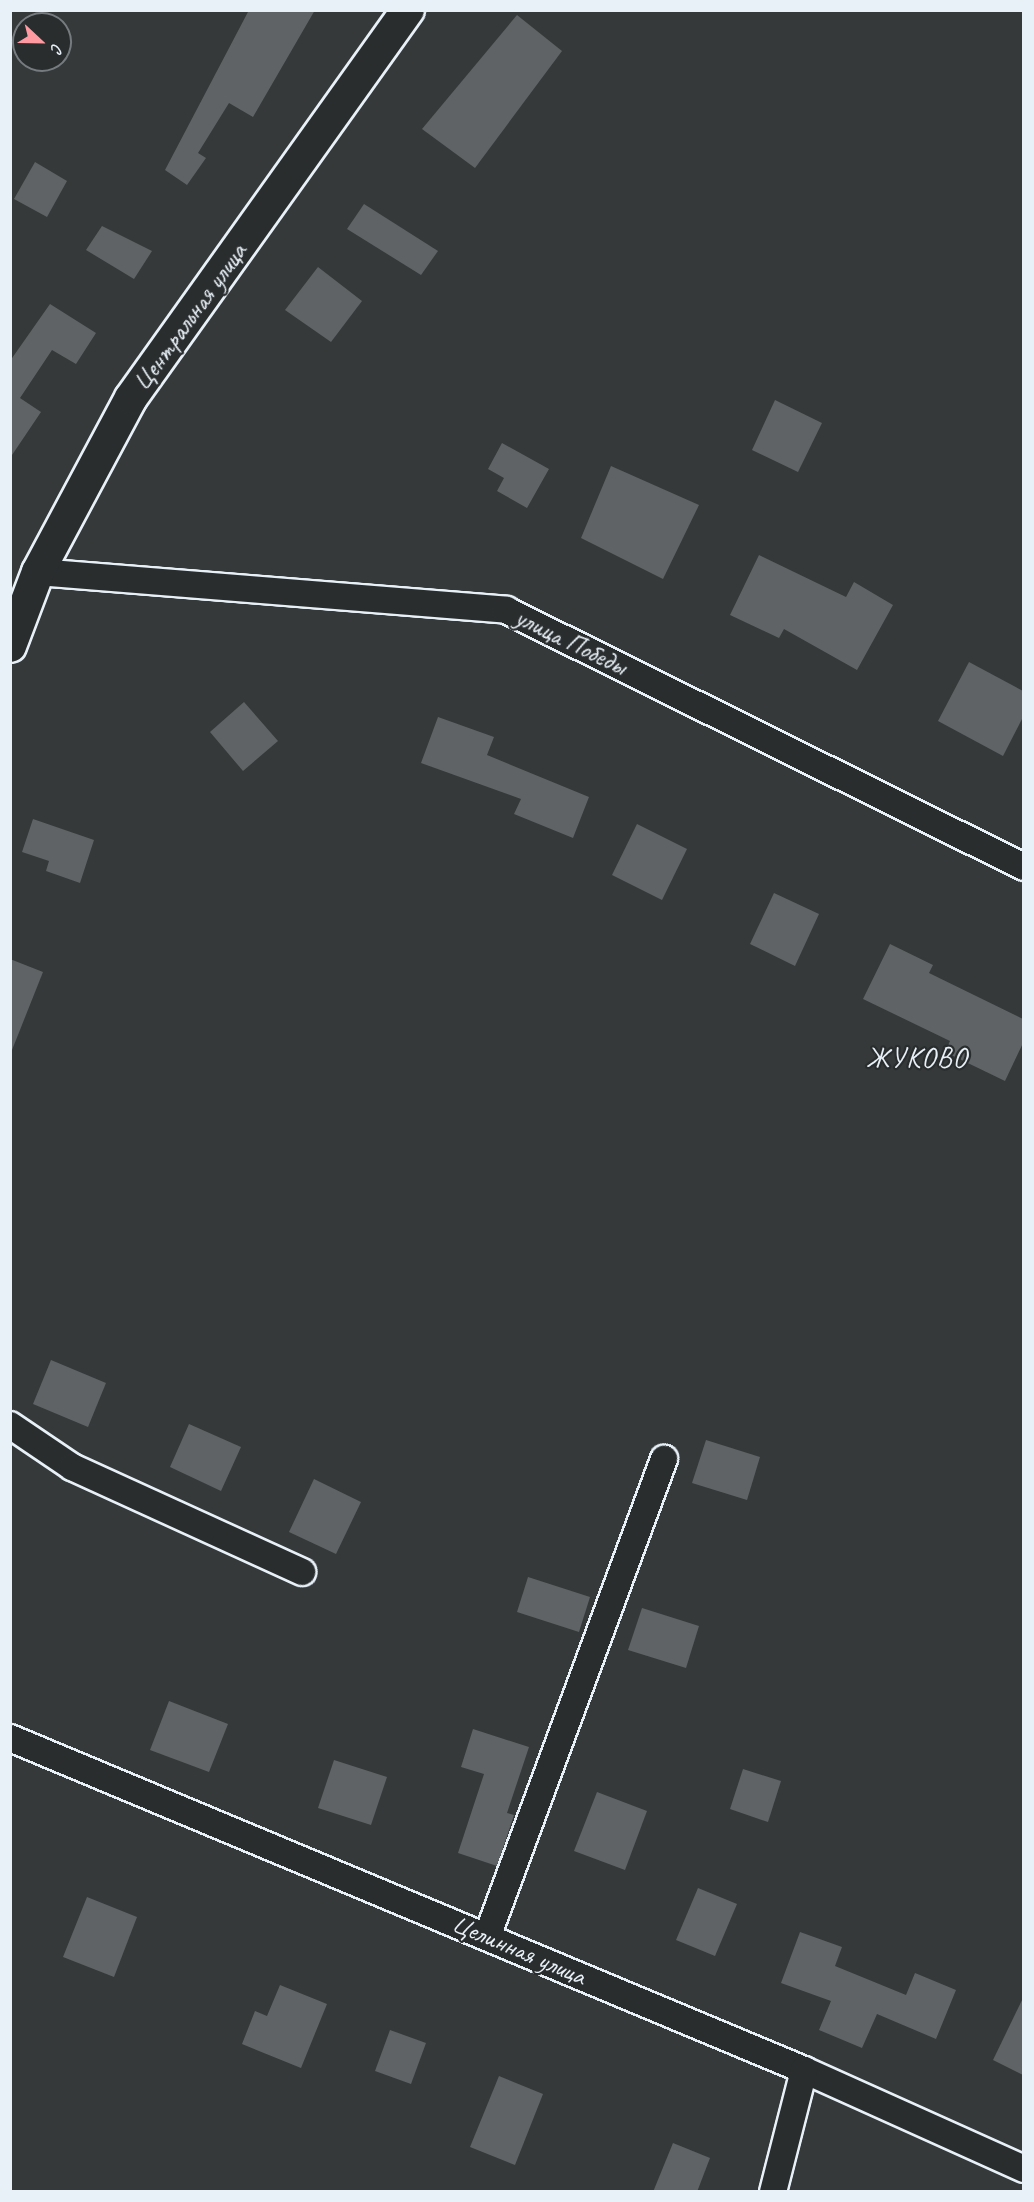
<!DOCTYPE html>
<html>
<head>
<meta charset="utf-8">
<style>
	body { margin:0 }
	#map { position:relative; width:1034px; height:2202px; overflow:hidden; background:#35393a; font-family:Caveat,sans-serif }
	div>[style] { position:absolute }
	.building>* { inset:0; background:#5f6365 }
	.roads { filter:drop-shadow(2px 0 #e8f1f8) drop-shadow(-2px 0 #e8f1f8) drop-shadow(0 2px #e8f1f8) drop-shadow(0 -2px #e8f1f8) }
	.minor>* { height:26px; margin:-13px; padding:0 13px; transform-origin:13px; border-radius:13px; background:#2a2d2e }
	.tertiary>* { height:32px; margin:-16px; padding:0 16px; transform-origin:16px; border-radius:16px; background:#2a2d2e }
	span { translate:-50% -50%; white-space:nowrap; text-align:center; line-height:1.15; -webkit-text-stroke:4.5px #2a2d2e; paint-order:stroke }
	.street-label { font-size:26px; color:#e8f1f8 }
	.quarter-label { font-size:28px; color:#e8f1f8; letter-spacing:1.5px }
	.frame { position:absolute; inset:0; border:12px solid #e8f1f8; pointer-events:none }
	.north { position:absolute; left:12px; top:12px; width:60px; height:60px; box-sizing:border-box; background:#2a2d2e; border:2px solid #767b7f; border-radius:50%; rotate:112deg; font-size:16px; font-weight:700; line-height:24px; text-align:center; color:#e8f1f8 }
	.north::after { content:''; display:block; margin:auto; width:21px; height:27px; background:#ff9aa2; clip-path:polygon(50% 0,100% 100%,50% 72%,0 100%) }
</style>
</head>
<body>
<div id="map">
	<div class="building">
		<i style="clip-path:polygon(249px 10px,315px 10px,253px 117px,229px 103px,198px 153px,206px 158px,187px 185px,165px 170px)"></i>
		<i style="clip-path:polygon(517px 15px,562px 51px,475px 168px,422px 129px)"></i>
		<i style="clip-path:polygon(35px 162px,67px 181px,47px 217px,14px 199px)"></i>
		<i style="clip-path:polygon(364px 204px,438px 251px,421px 275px,347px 229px)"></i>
		<i style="clip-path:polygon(102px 226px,152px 251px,134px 279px,86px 250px)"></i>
		<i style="clip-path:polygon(318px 267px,362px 301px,331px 342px,285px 310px)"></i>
		<i style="clip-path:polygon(50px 304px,96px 333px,76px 364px,52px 350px,20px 398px,41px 412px,10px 458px,10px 361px)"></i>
		<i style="clip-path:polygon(775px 400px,822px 423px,798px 472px,752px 450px)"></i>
		<i style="clip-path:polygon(502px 443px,549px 469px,527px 508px,497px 491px,504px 478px,488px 469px)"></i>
		<i style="clip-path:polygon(611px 466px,699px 505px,663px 579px,581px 538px)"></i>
		<i style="clip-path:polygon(759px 555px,846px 597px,854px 582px,893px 605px,857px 670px,784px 629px,779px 638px,730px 615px)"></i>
		<i style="clip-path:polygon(969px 662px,1023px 691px,1023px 717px,1003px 756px,938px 721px)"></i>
		<i style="clip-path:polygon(244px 702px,278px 741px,243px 771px,210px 732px)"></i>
		<i style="clip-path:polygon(438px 717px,494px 737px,487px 755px,589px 797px,573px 838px,514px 814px,521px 799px,421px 763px)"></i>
		<i style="clip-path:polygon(33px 819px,94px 840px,80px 883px,46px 871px,49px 861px,22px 852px)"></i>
		<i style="clip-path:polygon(637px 824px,687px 849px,662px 900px,612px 875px)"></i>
		<i style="clip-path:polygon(774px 893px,819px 914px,795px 966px,750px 944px)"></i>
		<i style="clip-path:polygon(890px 944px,933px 965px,929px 973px,1023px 1019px,1023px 1043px,1005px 1081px,945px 1052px,950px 1041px,863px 999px)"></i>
		<i style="clip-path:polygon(10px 959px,43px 972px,12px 1050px,10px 1050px)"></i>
		<i style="clip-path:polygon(51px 1360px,106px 1383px,88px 1427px,33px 1404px)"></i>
		<i style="clip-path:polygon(189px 1424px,241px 1447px,221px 1491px,170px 1467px)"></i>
		<i style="clip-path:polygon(706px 1440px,760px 1457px,747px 1500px,692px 1483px)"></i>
		<i style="clip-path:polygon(314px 1479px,361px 1502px,336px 1554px,289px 1532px)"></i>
		<i style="clip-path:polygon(528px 1577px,590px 1597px,579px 1632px,517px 1612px)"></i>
		<i style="clip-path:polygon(642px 1608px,699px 1626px,686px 1668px,628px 1650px)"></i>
		<i style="clip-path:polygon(169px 1701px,228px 1724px,209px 1772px,150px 1750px)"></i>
		<i style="clip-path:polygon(473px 1729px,529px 1747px,507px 1813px,514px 1815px,497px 1866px,458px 1853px,484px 1774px,461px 1767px)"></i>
		<i style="clip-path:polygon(334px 1760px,387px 1777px,371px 1825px,318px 1808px)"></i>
		<i style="clip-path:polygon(743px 1769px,781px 1781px,768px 1822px,730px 1809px)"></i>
		<i style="clip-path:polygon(597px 1792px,647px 1811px,625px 1870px,574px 1851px)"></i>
		<i style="clip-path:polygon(698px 1888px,737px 1904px,715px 1956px,676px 1940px)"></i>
		<i style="clip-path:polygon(87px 1897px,137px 1917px,114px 1977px,63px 1957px)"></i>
		<i style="clip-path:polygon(800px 1932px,842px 1947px,835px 1966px,906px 1995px,915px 1973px,956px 1990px,936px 2039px,877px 2014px,862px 2048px,819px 2030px,831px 2001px,781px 1983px)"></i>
		<i style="clip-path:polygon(280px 1985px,327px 2004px,301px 2068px,242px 2044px,255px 2011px,267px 2016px)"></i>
		<i style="clip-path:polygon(1023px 1998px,1023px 2075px,993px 2060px)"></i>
		<i style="clip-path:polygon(390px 2030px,426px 2043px,411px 2084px,375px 2071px)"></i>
		<i style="clip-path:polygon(499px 2076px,543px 2094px,515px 2165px,470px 2147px)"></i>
		<i style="clip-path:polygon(673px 2143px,710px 2158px,697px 2192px,653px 2192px)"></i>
	</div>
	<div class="roads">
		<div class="minor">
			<i style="left:38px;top:572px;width:470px;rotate:4.6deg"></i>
			<i style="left:506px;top:610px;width:578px;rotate:26.39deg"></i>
			<i style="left:10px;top:1425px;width:75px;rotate:34.1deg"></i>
			<i style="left:72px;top:1467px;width:253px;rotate:24.5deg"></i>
			<i style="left:10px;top:1738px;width:861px;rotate:22.69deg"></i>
			<i style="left:804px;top:2070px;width:241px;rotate:24.2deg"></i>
			<i style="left:487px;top:1937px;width:510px;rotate:-69.68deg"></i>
			<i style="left:773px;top:2192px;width:126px;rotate:-75.7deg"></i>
		</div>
		<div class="tertiary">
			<i style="left:10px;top:646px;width:79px;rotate:-69.3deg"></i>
			<i style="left:38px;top:572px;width:197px;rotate:-61.9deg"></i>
			<i style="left:131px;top:398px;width:477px;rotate:-54.5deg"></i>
		</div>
	</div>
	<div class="street-label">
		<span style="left:190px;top:317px;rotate:-54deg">Центральная улица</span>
		<span style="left:571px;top:642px;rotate:26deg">улица Победы</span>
		<span style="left:519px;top:1950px;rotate:23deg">Целинная улица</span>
	</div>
	<div class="quarter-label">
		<span style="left:917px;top:1058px">ЖУКОВО</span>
	</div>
	<div class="frame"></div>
	<div class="north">С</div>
</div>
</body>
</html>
